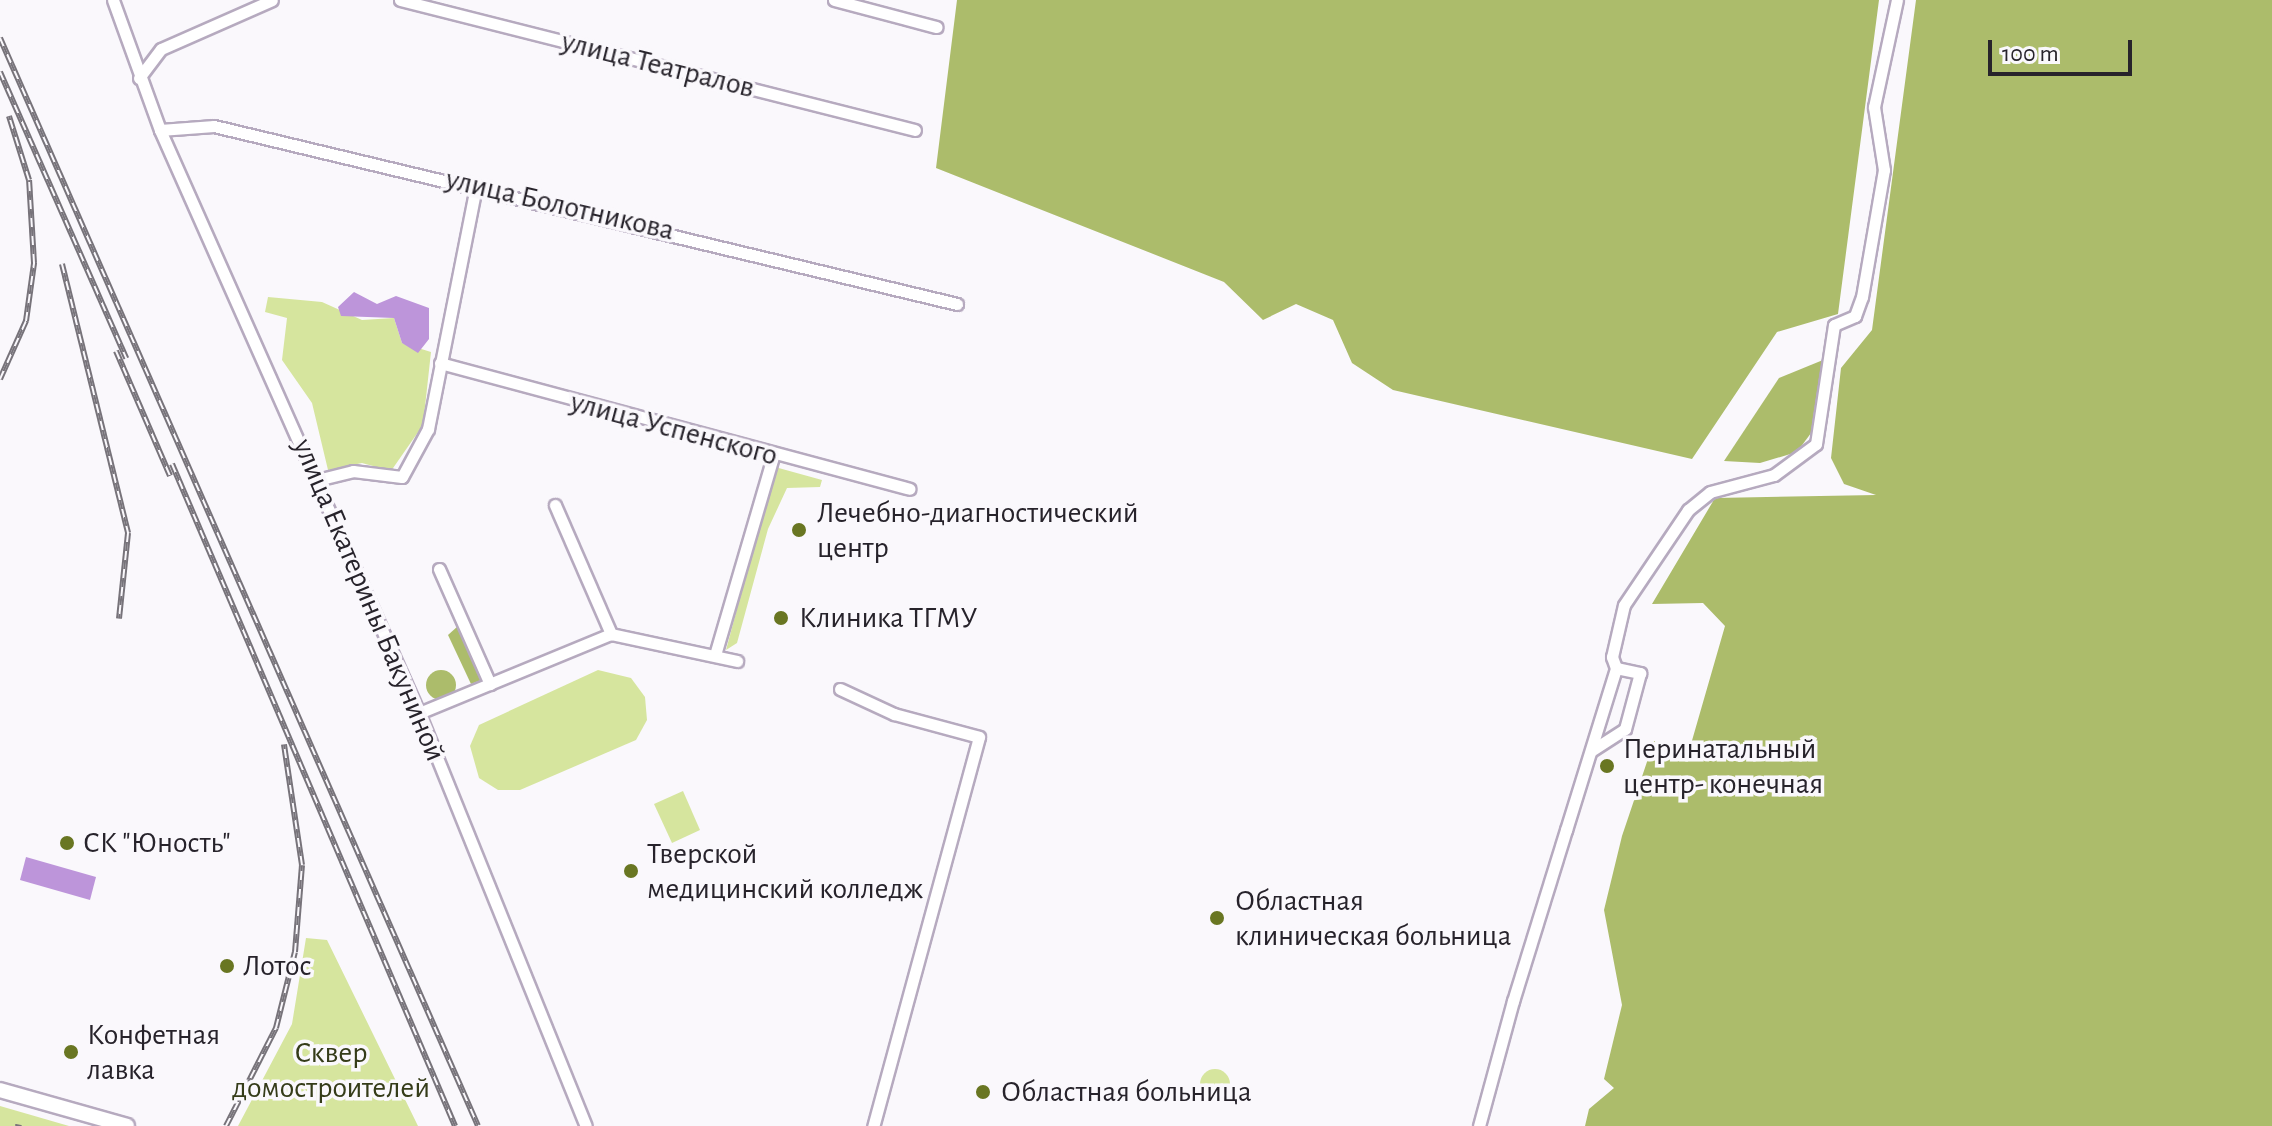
<!DOCTYPE html>
<html>
<head>
<meta charset="utf-8">
<style>
	body { margin:0 }
	#map { position:relative; width:2272px; height:1126px; overflow:hidden; background:#faf8fc; font-family:"Alegreya Sans",sans-serif }
	div>[style] { position:absolute }
	.green>* { inset:0; background:#d6e59e }
	.round { border-radius:50% }
	.forest>* { inset:0; background:#acbc6b }
	.water>* { inset:0; background:#bd95da }
	.roads { filter:drop-shadow(2px 0 #b6aabf) drop-shadow(-2px 0 #b6aabf) drop-shadow(0 2px #b6aabf) drop-shadow(0 -2px #b6aabf) }
	.minor>* { height:11px; margin:-5.5px; padding:0 5.5px; transform-origin:5.5px; border-radius:5.5px; background:#fff }
	.major>* { height:14px; margin:-7px; padding:0 7px; transform-origin:7px; border-radius:7px; background:#fff }
	.tram>* { height:2px; margin:-1px; padding:0 1px; transform-origin:1px; border-radius:1px; background:#77737a }
	.rail>* { height:6px; margin-top:-3px; transform-origin:0; background:repeating-linear-gradient(90deg,#faf8fc 0 9px,#77737a 0 18px); box-sizing:border-box; border-block:2px solid #77737a }
	.dots>* { width:22px; height:22px; translate:-50% -50%; box-sizing:border-box; border:4px solid #faf8fc; border-radius:50% }
	span { translate:-50% -50%; white-space:nowrap; text-align:center; line-height:1.15; -webkit-text-stroke:7px #faf8fc; paint-order:stroke }
	.street-label { font-size:30px; color:#27232b }
	.poi-label { font-size:30px; color:#27232b }
	.left { translate:0 -50%; text-align:left }
	.park-label { font-size:30px; color:#353c19 }
	.scale { position:absolute; left:1988px; top:40px; width:144px; height:36px; box-sizing:border-box; border:4px solid #27232b; border-top:0; padding-left:10px; font-size:24px; line-height:28px; white-space:nowrap; color:#27232b; -webkit-text-stroke:6px #faf8fc; paint-order:stroke }
</style>
</head>
<body>
<div id="map">
	<div class="green">
		<i style="clip-path:polygon(268px 297px,322px 302px,362px 320px,394px 318px,402px 343px,431px 352px,423px 425px,391px 471px,362px 463px,328px 470px,312px 403px,282px 360px,287px 318px,265px 312px)"></i>
		<i style="clip-path:polygon(775px 467px,822px 480px,820px 487px,787px 488px,768px 529px,737px 643px,726px 650px)"></i>
		<i style="clip-path:polygon(598px 670px,631px 678px,645px 697px,647px 720px,636px 740px,520px 790px,498px 790px,479px 778px,470px 746px,479px 725px)"></i>
		<i style="clip-path:polygon(683px 791px,700px 830px,672px 843px,654px 804px)"></i>
		<i style="clip-path:polygon(306px 938px,327px 940px,418px 1126px,238px 1126px,292px 1024px)"></i>
		<i class="round" style="left:1200px;top:1069px;width:30px;height:30px"></i>
		<i style="clip-path:polygon(0 1106px,69px 1126px,0 1126px)"></i>
	</div>
	<div class="forest">
		<i style="clip-path:polygon(957px 0,1879px 0,1838px 314px,1777px 332px,1692px 459px,1393px 390px,1352px 363px,1333px 320px,1296px 304px,1263px 320px,1224px 282px,936px 168px)"></i>
		<i style="clip-path:polygon(1916px 0,2272px 0,2272px 1126px,1585px 1126px,1589px 1109px,1614px 1088px,1604px 1079px,1622px 1005px,1604px 910px,1622px 836px,1654px 741px,1691px 744px,1725px 626px,1703px 603px,1652px 604px,1715px 498px,1876px 495px,1844px 484px,1831px 458px,1841px 368px,1872px 330px)"></i>
		<i style="clip-path:polygon(1823px 360px,1817px 425px,1797px 452px,1760px 463px,1724px 461px,1779px 378px)"></i>
		<i style="clip-path:polygon(458px 626px,484px 679px,471px 684px,448px 635px)"></i>
		<i class="round" style="left:426px;top:670px;width:30px;height:30px"></i>
	</div>
	<div class="water">
		<i style="clip-path:polygon(354px 292px,377px 304px,396px 296px,429px 308px,429px 339px,418px 353px,402px 343px,394px 318px,341px 316px,338px 307px)"></i>
		<i style="clip-path:polygon(26px 857px,96px 877px,90px 900px,20px 880px)"></i>
	</div>
	<div class="roads">
		<div class="minor">
			<i style="left:113px;top:0;width:138px;rotate:70.1deg"></i>
			<i style="left:160px;top:130px;width:638px;rotate:66.05deg"></i>
			<i style="left:419px;top:713px;width:445px;rotate:68deg"></i>
			<i style="left:400px;top:0;width:531px;rotate:14.17deg"></i>
			<i style="left:834px;top:0;width:106px;rotate:14.8deg"></i>
			<i style="left:139px;top:78px;width:36px;rotate:-53deg"></i>
			<i style="left:161px;top:49px;width:121px;rotate:-23.8deg"></i>
			<i style="left:160px;top:130px;width:54px;rotate:-4.2deg"></i>
			<i style="left:214px;top:126px;width:764px;rotate:13.47deg"></i>
			<i style="left:440px;top:363px;width:486px;rotate:15deg"></i>
			<i style="left:317px;top:480px;width:37px;rotate:-14deg"></i>
			<i style="left:353px;top:471px;width:49px;rotate:7deg"></i>
			<i style="left:402px;top:477px;width:55px;rotate:-61.6deg"></i>
			<i style="left:428px;top:429px;width:248px;rotate:-78.8deg"></i>
			<i style="left:555px;top:505px;width:141px;rotate:66.5deg"></i>
			<i style="left:439px;top:569px;width:126px;rotate:66.1deg"></i>
			<i style="left:715px;top:655px;width:206px;rotate:-73.7deg"></i>
			<i style="left:1616px;top:668px;width:12px;rotate:-110deg"></i>
			<i style="left:1612px;top:657px;width:53px;rotate:-77deg"></i>
			<i style="left:1624px;top:605px;width:115px;rotate:-56deg"></i>
			<i style="left:1688px;top:510px;width:28px;rotate:-39deg"></i>
			<i style="left:1710px;top:492px;width:66px;rotate:-14.9deg"></i>
			<i style="left:1774px;top:475px;width:52px;rotate:-36.4deg"></i>
			<i style="left:1816px;top:444px;width:120px;rotate:-81.4deg"></i>
			<i style="left:1834px;top:325px;width:23px;rotate:-23deg"></i>
			<i style="left:1855px;top:316px;width:20px;rotate:-70deg"></i>
			<i style="left:1862px;top:297px;width:129px;rotate:-80.2deg"></i>
			<i style="left:1884px;top:170px;width:64px;rotate:-99deg"></i>
			<i style="left:1874px;top:107px;width:109px;rotate:-77.9deg"></i>
			<i style="left:840px;top:689px;width:60px;rotate:24.8deg"></i>
			<i style="left:894px;top:714px;width:88px;rotate:15.1deg"></i>
			<i style="left:979px;top:737px;width:403px;rotate:105.2deg"></i>
			<i style="left:419px;top:713px;width:208px;rotate:-22.4deg"></i>
			<i style="left:611px;top:634px;width:129px;rotate:12.1deg"></i>
			<i style="left:1479px;top:1126px;width:130px;rotate:-74.8deg"></i>
			<i style="left:1513px;top:1001px;width:179px;rotate:-72.8deg"></i>
			<i style="left:1566px;top:830px;width:170px;rotate:-72.8deg"></i>
			<i style="left:1616px;top:668px;width:25px;rotate:12deg"></i>
			<i style="left:1640px;top:673px;width:58px;rotate:105deg"></i>
			<i style="left:1625px;top:729px;width:40px;rotate:147.1deg"></i>
		</div>
		<div class="major">
			<i style="left:0;top:1090px;width:132px;rotate:15.8deg"></i>
		</div>
	</div>
	<div class="tram">
		<i style="left:16px;top:1125px;width:5px;rotate:11deg"></i>
	</div>
	<div class="rail">
		<i style="left:0;top:38px;width:1188px;rotate:66.28deg"></i>
		<i style="left:0;top:72px;width:313px;rotate:66.2deg"></i>
		<i style="left:62px;top:264px;width:277px;rotate:76.2deg"></i>
		<i style="left:128px;top:533px;width:86px;rotate:96deg"></i>
		<i style="left:116px;top:351px;width:136px;rotate:66.6deg"></i>
		<i style="left:0;top:379px;width:64px;rotate:-65.9deg"></i>
		<i style="left:26px;top:321px;width:59px;rotate:-82.1deg"></i>
		<i style="left:34px;top:263px;width:83px;rotate:-93.4deg"></i>
		<i style="left:29px;top:180px;width:67px;rotate:-107.4deg"></i>
		<i style="left:172px;top:464px;width:720px;rotate:66.85deg"></i>
		<i style="left:226px;top:1126px;width:110px;rotate:-63deg"></i>
		<i style="left:276px;top:1028px;width:78px;rotate:-76deg"></i>
		<i style="left:295px;top:952px;width:87px;rotate:-85.4deg"></i>
		<i style="left:302px;top:865px;width:122px;rotate:-98.5deg"></i>
	</div>
	<div class="dots">
		<i style="left:799px;top:530px;background:#697622"></i>
		<i style="left:781px;top:618px;background:#697622"></i>
		<i style="left:1607px;top:766px;background:#697622"></i>
		<i style="left:67px;top:843px;background:#697622"></i>
		<i style="left:631px;top:871px;background:#697622"></i>
		<i style="left:1217px;top:918px;background:#697622"></i>
		<i style="left:227px;top:966px;background:#697622"></i>
		<i style="left:71px;top:1052px;background:#697622"></i>
		<i style="left:983px;top:1092px;background:#697622"></i>
	</div>
	<div class="street-label">
		<span style="left:658px;top:65px;rotate:14deg">улица Театралов</span>
		<span style="left:560px;top:205px;rotate:13deg">улица Болотникова</span>
		<span style="left:674px;top:429px;rotate:15deg">улица Успенского</span>
		<span style="left:369px;top:600px;rotate:67deg">улица Екатерины Бакуниной</span>
	</div>
	<div class="poi-label">
		<span class="left" style="left:817px;top:530px">Лечебно-диагностический<br>центр</span>
		<span class="left" style="left:799px;top:618px">Клиника ТГМУ</span>
		<span class="left" style="left:1623px;top:766px">Перинатальный<br>центр- конечная</span>
		<span class="left" style="left:83px;top:843px">СК "Юность"</span>
		<span class="left" style="left:647px;top:871px">Тверской<br>медицинский колледж</span>
		<span class="left" style="left:1235px;top:918px">Областная<br>клиническая больница</span>
		<span class="left" style="left:243px;top:966px">Лотос</span>
		<span class="left" style="left:87px;top:1052px">Конфетная<br>лавка</span>
		<span class="left" style="left:1001px;top:1092px">Областная больница</span>
	</div>
	<div class="park-label">
		<span style="left:331px;top:1070px">Сквер<br>домостроителей</span>
	</div>
	<div class="scale">100 m</div>
</div>
</body>
</html>
